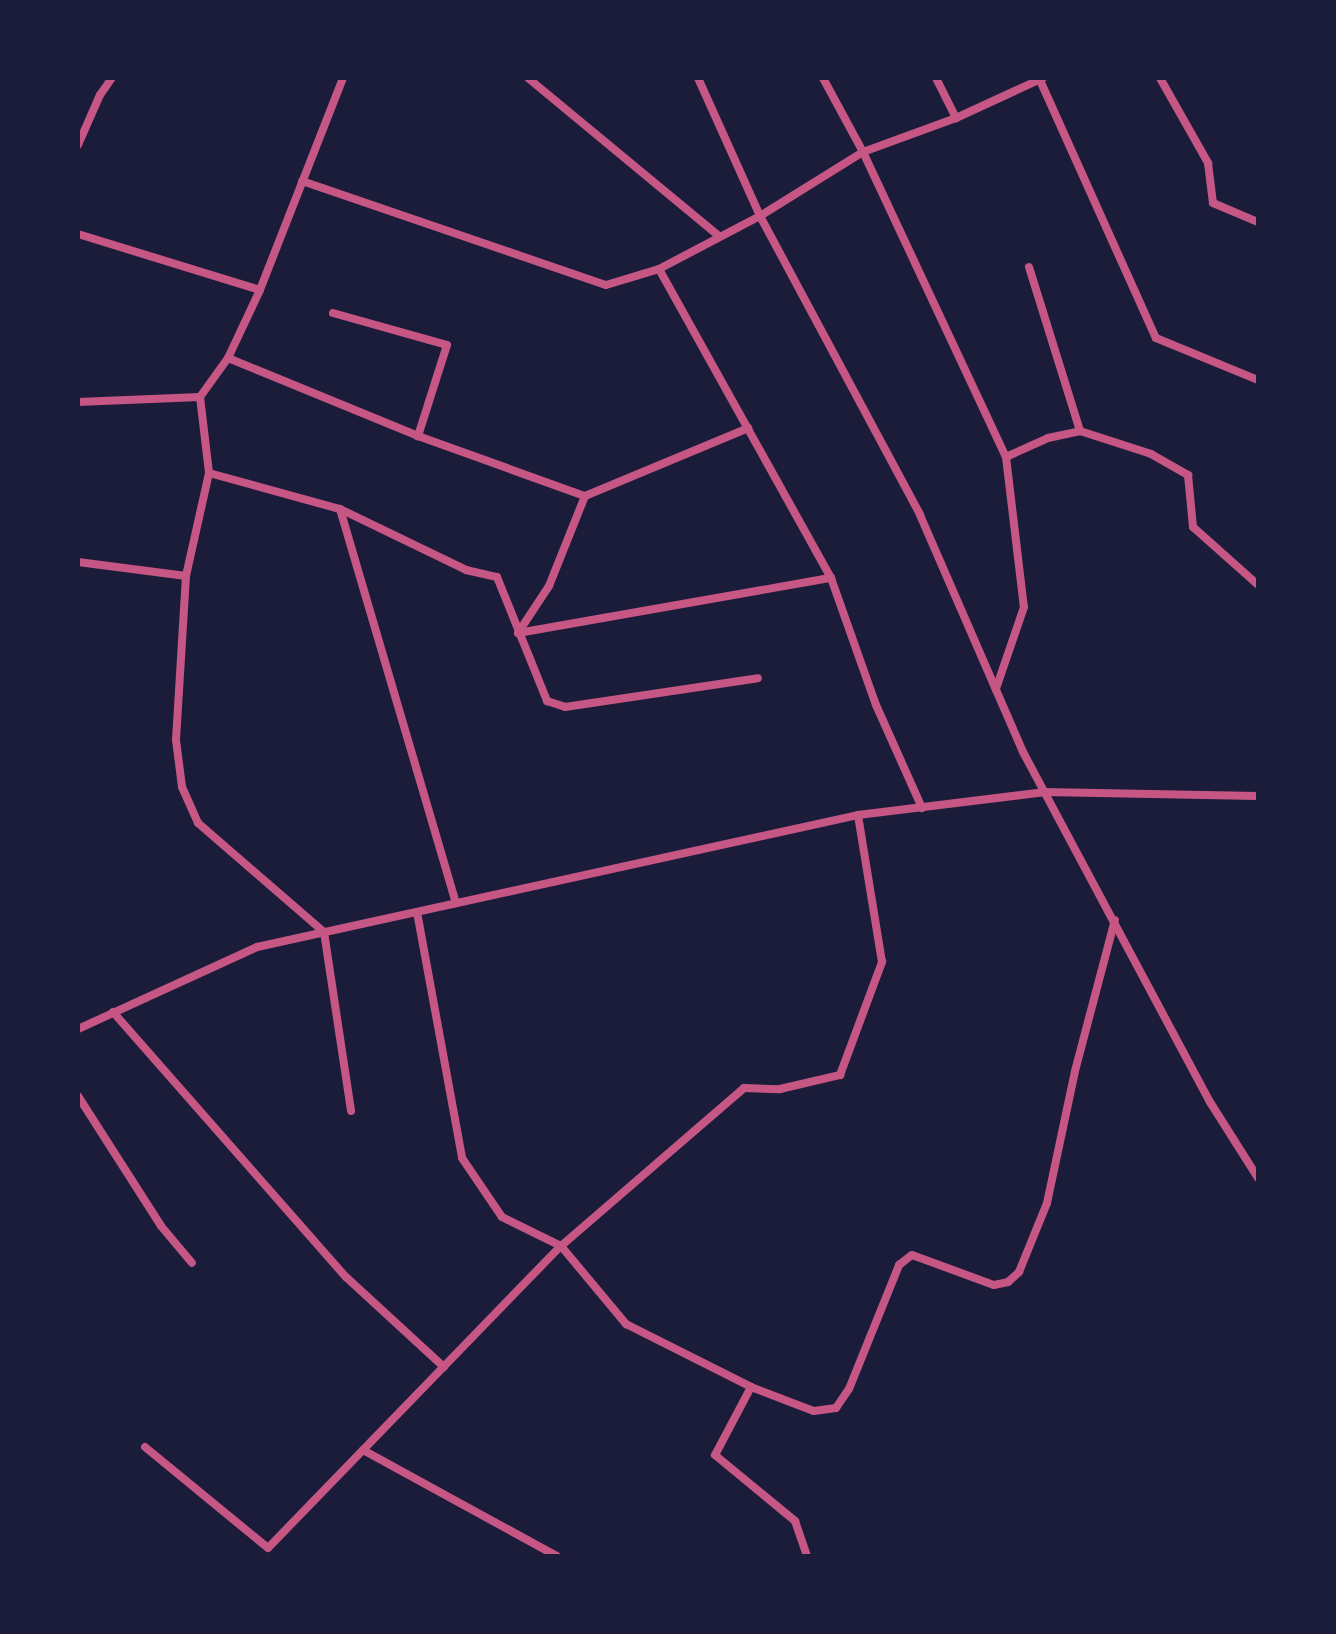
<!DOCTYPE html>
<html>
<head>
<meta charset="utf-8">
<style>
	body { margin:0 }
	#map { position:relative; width:1336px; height:1634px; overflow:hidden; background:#1b1b3a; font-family:Overpass,sans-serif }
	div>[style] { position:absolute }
	.minor>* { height:8px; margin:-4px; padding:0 4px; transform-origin:4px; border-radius:4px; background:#c65784 }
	span { translate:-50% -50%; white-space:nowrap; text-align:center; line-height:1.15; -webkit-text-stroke:8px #1b1b3a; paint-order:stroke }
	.frame { position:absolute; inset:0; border:80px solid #1b1b3a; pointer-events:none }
</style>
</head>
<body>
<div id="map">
	<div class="minor">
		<i style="left:343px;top:78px;width:228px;rotate:111.4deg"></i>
		<i style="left:260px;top:290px;width:75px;rotate:115.2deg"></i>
		<i style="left:228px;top:358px;width:48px;rotate:125.7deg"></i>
		<i style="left:200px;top:397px;width:77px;rotate:83.2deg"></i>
		<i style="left:209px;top:473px;width:106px;rotate:102.6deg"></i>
		<i style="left:186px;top:576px;width:164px;rotate:93.5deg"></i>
		<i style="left:176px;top:740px;width:47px;rotate:82.7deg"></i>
		<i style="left:182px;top:787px;width:39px;rotate:66deg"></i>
		<i style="left:198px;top:823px;width:167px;rotate:40.9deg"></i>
		<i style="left:324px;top:932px;width:181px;rotate:81.4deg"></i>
		<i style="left:528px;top:78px;width:246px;rotate:39.6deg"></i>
		<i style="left:698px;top:78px;width:151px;rotate:65.8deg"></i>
		<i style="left:760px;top:216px;width:339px;rotate:61.8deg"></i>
		<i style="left:920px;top:515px;width:258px;rotate:66.5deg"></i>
		<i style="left:1023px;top:752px;width:397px;rotate:61.9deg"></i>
		<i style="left:1210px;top:1102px;width:90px;rotate:57.7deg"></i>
		<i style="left:823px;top:78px;width:84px;rotate:61.6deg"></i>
		<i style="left:863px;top:152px;width:337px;rotate:64.9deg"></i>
		<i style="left:1006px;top:457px;width:151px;rotate:83.2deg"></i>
		<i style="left:1024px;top:607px;width:87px;rotate:108.9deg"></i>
		<i style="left:936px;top:78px;width:45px;rotate:63.4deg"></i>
		<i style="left:1039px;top:78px;width:285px;rotate:65.8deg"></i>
		<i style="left:1156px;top:338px;width:110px;rotate:22.4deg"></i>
		<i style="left:1160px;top:78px;width:98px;rotate:60.5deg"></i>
		<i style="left:1208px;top:163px;width:40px;rotate:82.9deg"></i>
		<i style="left:1213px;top:203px;width:49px;rotate:22.9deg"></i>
		<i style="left:78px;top:145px;width:55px;rotate:-66.3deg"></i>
		<i style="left:100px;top:95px;width:21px;rotate:-55deg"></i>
		<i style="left:302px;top:181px;width:321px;rotate:18.9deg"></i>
		<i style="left:606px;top:285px;width:55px;rotate:-16.8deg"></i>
		<i style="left:659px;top:269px;width:114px;rotate:-27.7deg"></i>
		<i style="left:760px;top:216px;width:121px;rotate:-31.9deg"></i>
		<i style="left:863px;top:152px;width:99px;rotate:-20.1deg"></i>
		<i style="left:956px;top:118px;width:96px;rotate:-24.7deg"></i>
		<i style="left:78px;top:234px;width:190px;rotate:17.1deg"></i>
		<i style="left:1029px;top:267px;width:172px;rotate:72.7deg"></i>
		<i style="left:659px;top:269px;width:354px;rotate:60.9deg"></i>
		<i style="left:831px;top:578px;width:135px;rotate:70.5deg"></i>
		<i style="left:876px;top:705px;width:113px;rotate:65.9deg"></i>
		<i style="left:333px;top:313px;width:118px;rotate:15.7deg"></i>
		<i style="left:447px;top:345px;width:96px;rotate:107.7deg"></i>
		<i style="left:228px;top:358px;width:205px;rotate:22.3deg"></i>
		<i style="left:418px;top:436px;width:177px;rotate:19.8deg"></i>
		<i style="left:585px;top:496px;width:177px;rotate:-22.6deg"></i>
		<i style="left:78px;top:402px;width:122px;rotate:-2.3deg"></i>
		<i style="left:1006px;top:457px;width:46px;rotate:-24.3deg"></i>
		<i style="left:1048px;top:438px;width:33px;rotate:-12deg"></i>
		<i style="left:1080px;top:431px;width:75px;rotate:17.9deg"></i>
		<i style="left:1151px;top:454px;width:43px;rotate:29.6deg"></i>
		<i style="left:1188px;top:475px;width:52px;rotate:84.5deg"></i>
		<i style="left:1193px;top:527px;width:87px;rotate:41.7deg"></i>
		<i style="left:209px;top:473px;width:136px;rotate:15.4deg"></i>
		<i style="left:340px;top:509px;width:140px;rotate:25.8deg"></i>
		<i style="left:466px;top:570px;width:32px;rotate:13deg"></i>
		<i style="left:497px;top:577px;width:134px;rotate:68deg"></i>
		<i style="left:547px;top:701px;width:19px;rotate:18deg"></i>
		<i style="left:565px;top:707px;width:195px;rotate:-8.5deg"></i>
		<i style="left:340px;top:509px;width:411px;rotate:73.6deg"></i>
		<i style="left:78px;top:562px;width:109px;rotate:7.4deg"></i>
		<i style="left:518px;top:633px;width:318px;rotate:-10deg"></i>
		<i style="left:518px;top:633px;width:56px;rotate:-56.6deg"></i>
		<i style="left:549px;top:586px;width:97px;rotate:-68.2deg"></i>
		<i style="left:417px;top:912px;width:250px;rotate:79.6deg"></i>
		<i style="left:462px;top:1158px;width:71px;rotate:55.9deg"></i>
		<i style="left:502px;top:1217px;width:66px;rotate:26.2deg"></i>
		<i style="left:561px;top:1246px;width:102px;rotate:50.2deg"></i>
		<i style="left:626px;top:1324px;width:140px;rotate:26.7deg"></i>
		<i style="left:751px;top:1387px;width:67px;rotate:20.9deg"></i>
		<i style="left:814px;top:1411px;width:22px;rotate:-8deg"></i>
		<i style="left:836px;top:1408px;width:23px;rotate:-56deg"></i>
		<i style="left:849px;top:1389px;width:134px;rotate:-68deg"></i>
		<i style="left:899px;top:1265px;width:16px;rotate:-38deg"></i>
		<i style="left:912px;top:1255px;width:87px;rotate:20.1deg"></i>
		<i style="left:994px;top:1285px;width:14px;rotate:-12deg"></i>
		<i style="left:1008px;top:1282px;width:15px;rotate:-42deg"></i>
		<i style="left:1019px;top:1272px;width:74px;rotate:-67.9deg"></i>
		<i style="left:1047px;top:1203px;width:135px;rotate:-78deg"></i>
		<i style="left:1075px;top:1071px;width:156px;rotate:-75.2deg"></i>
		<i style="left:113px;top:1012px;width:353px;rotate:48.7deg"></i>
		<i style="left:346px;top:1277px;width:133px;rotate:42.6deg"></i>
		<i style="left:78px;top:1029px;width:197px;rotate:-24.6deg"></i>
		<i style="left:257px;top:947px;width:615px;rotate:-12.39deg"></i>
		<i style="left:858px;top:815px;width:187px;rotate:-7deg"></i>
		<i style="left:1044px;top:792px;width:214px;rotate:1.1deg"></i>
		<i style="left:78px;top:1096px;width:154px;rotate:57.4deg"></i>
		<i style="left:161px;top:1226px;width:48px;rotate:50deg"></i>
		<i style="left:751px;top:1387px;width:77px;rotate:117.9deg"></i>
		<i style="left:715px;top:1455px;width:104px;rotate:39.5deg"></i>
		<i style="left:795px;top:1521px;width:37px;rotate:71deg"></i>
		<i style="left:145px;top:1447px;width:159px;rotate:39.4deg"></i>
		<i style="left:268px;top:1548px;width:421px;rotate:-45.9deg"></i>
		<i style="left:561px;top:1246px;width:242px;rotate:-40.8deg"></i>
		<i style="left:744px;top:1088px;width:36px;rotate:2deg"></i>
		<i style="left:780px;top:1089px;width:62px;rotate:-13.1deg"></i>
		<i style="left:840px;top:1075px;width:121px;rotate:-69.6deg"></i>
		<i style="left:882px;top:962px;width:149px;rotate:-99.3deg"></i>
		<i style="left:363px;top:1450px;width:221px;rotate:28.7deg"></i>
	</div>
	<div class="frame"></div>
</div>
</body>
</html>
